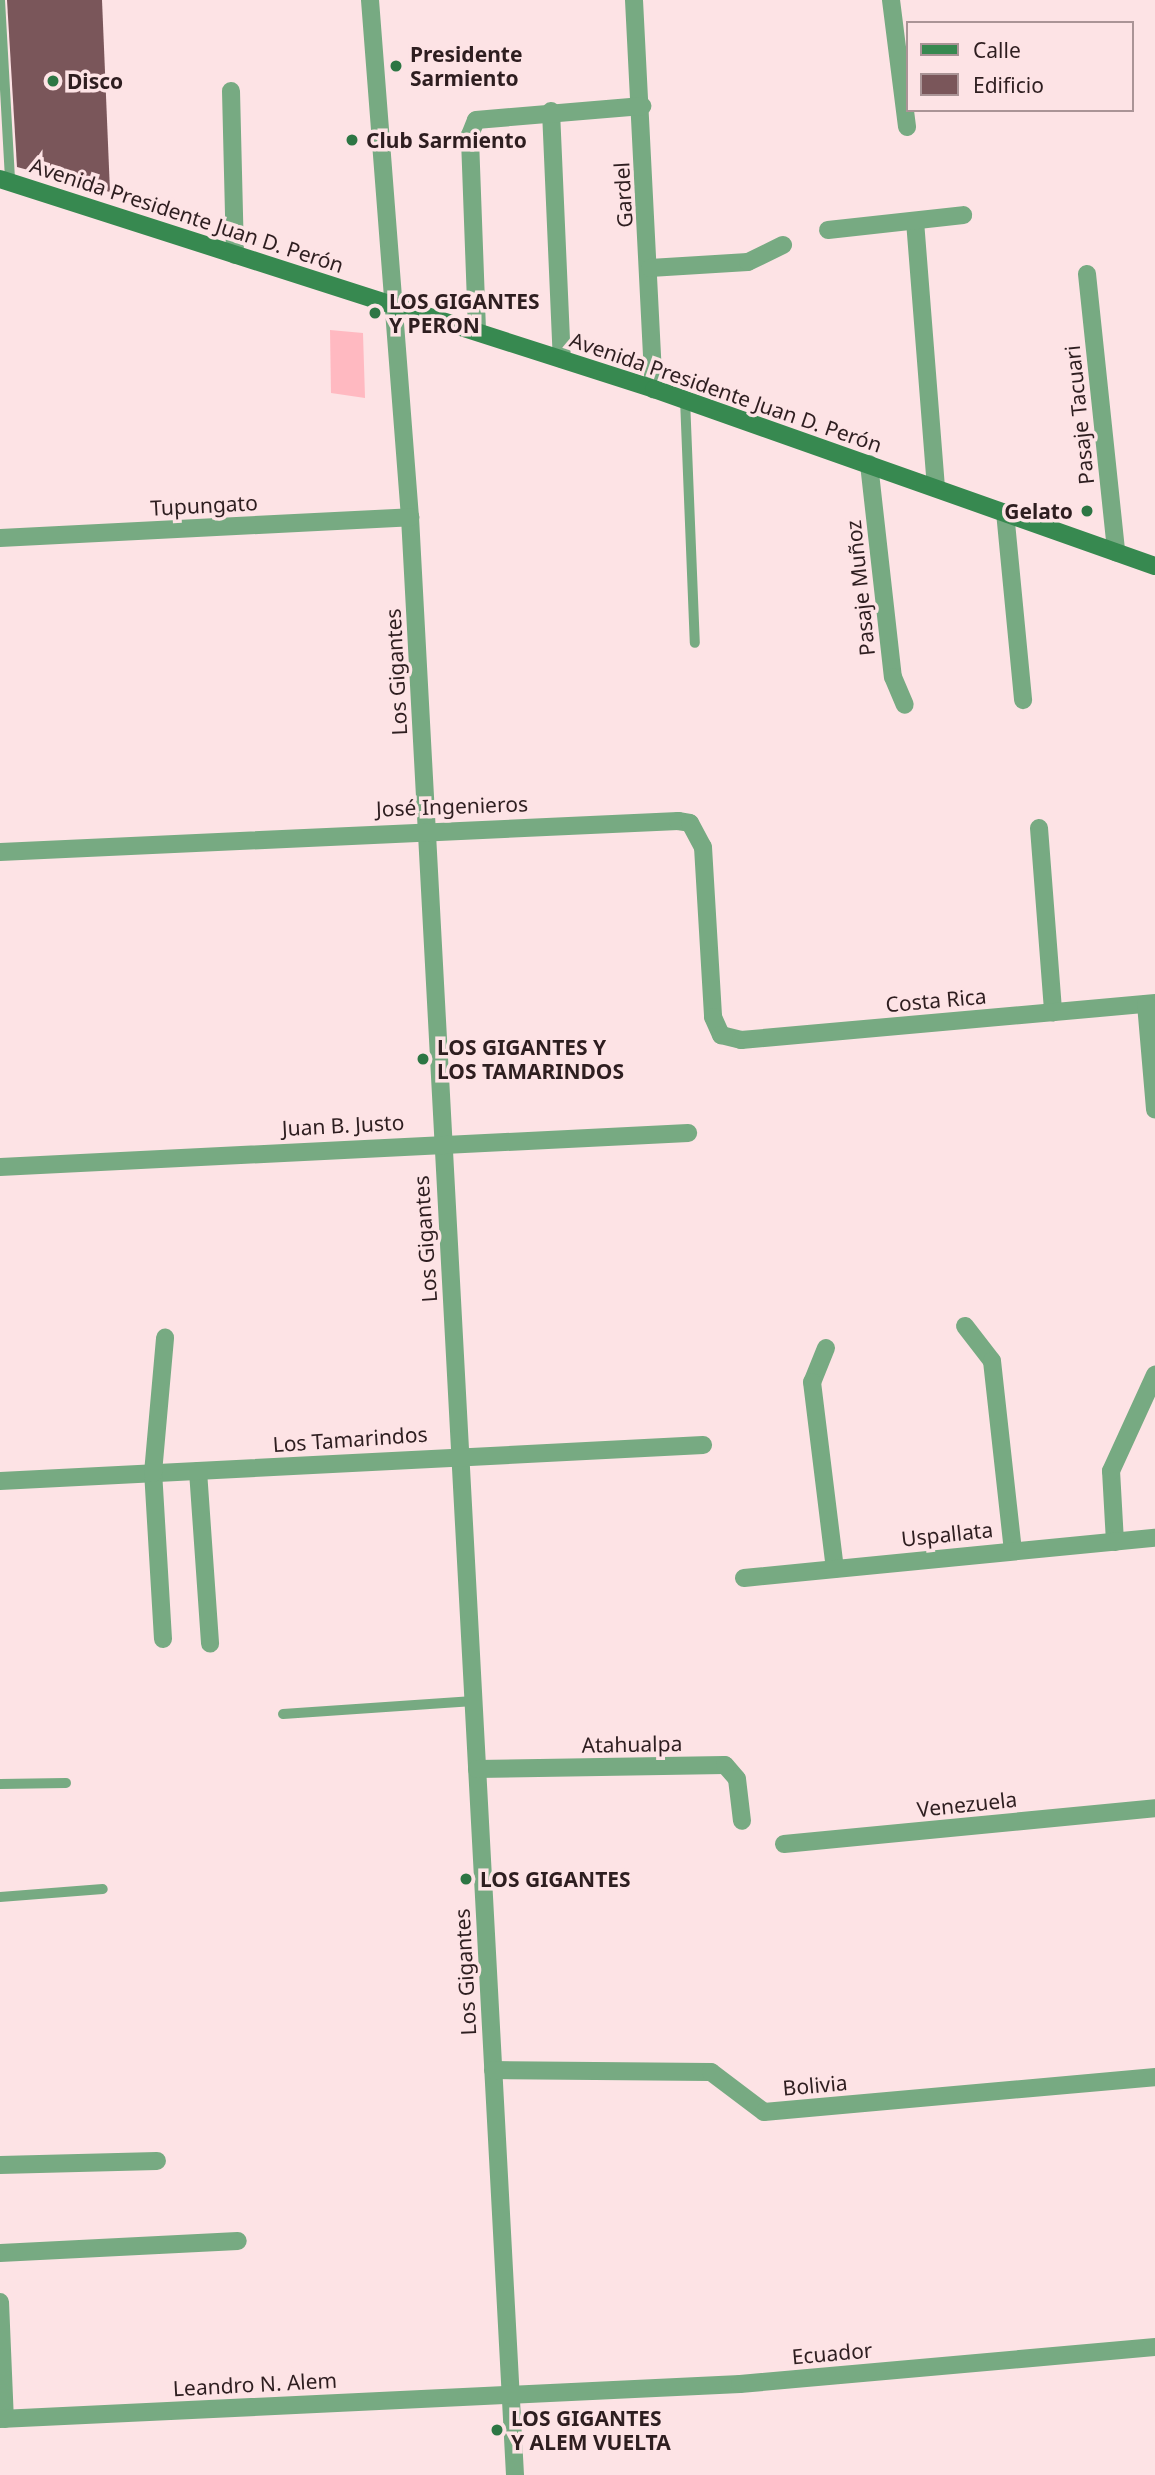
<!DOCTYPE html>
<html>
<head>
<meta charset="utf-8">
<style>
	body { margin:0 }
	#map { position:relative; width:1155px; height:2475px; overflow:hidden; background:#fde3e5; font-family:"Noto Sans",sans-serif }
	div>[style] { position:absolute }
	.green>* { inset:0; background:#ffb9c1 }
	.building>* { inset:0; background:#7a565a }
	.service>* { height:10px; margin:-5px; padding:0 5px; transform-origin:5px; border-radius:5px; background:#77aa82 }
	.minor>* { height:18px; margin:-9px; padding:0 9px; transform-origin:9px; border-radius:9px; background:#77aa82 }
	.secondary>* { height:18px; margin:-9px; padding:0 9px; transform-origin:9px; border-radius:9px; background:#378950 }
	.dots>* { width:19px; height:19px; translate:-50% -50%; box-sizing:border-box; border:4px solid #fde3e5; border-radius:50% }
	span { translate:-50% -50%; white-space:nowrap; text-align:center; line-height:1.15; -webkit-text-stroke:7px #fde3e5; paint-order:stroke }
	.poi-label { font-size:21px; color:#2e1e20; font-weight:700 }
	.left { translate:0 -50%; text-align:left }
	.right { translate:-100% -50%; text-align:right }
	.street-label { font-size:21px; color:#2e1e20 }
	.legend { position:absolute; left:906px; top:21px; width:228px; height:91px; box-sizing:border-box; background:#fde3e5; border:2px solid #aa9496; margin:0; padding:9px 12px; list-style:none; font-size:21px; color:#2e1e20 }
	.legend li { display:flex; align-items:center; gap:14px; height:35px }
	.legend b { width:35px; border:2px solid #aa9496 }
</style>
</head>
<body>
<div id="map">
	<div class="green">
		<i style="clip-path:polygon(330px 330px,363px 333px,365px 398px,331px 393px)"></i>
	</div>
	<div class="building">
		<i style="clip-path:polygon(7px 0,102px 0,110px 192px,17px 167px)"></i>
	</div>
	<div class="service">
		<i style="left:0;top:0;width:181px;rotate:86.8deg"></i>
		<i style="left:685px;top:399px;width:244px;rotate:87.7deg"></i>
		<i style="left:283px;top:1714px;width:191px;rotate:-3.9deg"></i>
		<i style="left:0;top:1784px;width:66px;rotate:-0.9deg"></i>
		<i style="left:0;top:1897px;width:103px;rotate:-4.4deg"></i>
	</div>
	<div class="minor">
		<i style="left:370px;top:0;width:519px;rotate:85.58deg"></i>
		<i style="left:410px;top:517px;width:1961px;rotate:86.93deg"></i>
		<i style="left:634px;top:0;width:390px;rotate:87.1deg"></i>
		<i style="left:891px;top:0;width:128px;rotate:82.8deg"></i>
		<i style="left:231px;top:91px;width:164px;rotate:88.6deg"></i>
		<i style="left:551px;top:111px;width:248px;rotate:87.5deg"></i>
		<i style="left:915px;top:221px;width:268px;rotate:85.5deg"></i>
		<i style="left:828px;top:230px;width:136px;rotate:-6.3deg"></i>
		<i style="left:650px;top:268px;width:98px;rotate:-3.5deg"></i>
		<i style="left:748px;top:262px;width:39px;rotate:-26deg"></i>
		<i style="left:1087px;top:274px;width:280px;rotate:84deg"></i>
		<i style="left:477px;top:330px;width:195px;rotate:-92.1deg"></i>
		<i style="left:470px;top:135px;width:16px;rotate:-68deg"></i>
		<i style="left:476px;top:120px;width:167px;rotate:-4.8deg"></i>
		<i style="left:869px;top:464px;width:214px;rotate:83.6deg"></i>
		<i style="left:893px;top:677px;width:30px;rotate:67deg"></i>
		<i style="left:1005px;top:512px;width:189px;rotate:84.5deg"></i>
		<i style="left:0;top:538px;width:411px;rotate:-2.9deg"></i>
		<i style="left:1039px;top:828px;width:185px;rotate:85.6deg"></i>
		<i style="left:0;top:852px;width:679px;rotate:-2.62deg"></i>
		<i style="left:678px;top:821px;width:12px;rotate:9deg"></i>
		<i style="left:690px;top:823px;width:27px;rotate:62deg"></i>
		<i style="left:703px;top:847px;width:170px;rotate:86.6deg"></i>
		<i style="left:713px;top:1017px;width:20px;rotate:66deg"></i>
		<i style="left:721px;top:1035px;width:21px;rotate:14deg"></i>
		<i style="left:741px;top:1040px;width:416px;rotate:-5.1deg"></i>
		<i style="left:1146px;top:1004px;width:106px;rotate:85.1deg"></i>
		<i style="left:0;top:1167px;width:689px;rotate:-2.83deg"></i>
		<i style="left:965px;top:1326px;width:44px;rotate:52.4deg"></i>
		<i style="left:992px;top:1361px;width:190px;rotate:83.7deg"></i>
		<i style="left:826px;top:1348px;width:37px;rotate:112deg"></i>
		<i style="left:812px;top:1382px;width:188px;rotate:83deg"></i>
		<i style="left:198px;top:1471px;width:173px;rotate:86deg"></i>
		<i style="left:0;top:1481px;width:704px;rotate:-2.93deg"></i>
		<i style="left:1115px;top:1542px;width:71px;rotate:-93.2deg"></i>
		<i style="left:1111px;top:1471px;width:106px;rotate:-65.4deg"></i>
		<i style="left:744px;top:1578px;width:413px;rotate:-5.6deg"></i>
		<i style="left:163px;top:1639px;width:166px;rotate:-93.4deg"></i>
		<i style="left:153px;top:1473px;width:136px;rotate:-84.9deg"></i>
		<i style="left:477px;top:1769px;width:248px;rotate:-0.9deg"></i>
		<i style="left:725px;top:1765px;width:18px;rotate:49deg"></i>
		<i style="left:737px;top:1779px;width:42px;rotate:83.2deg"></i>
		<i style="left:784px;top:1844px;width:373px;rotate:-5.5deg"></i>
		<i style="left:493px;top:2070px;width:218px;rotate:0.5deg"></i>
		<i style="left:711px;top:2072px;width:66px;rotate:37deg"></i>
		<i style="left:764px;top:2112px;width:393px;rotate:-5.1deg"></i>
		<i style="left:0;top:2165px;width:157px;rotate:-1.5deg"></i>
		<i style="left:0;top:2253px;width:238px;rotate:-2.9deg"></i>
		<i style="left:0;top:2302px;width:117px;rotate:87.6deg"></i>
		<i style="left:0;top:2419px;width:741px;rotate:-2.71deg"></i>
		<i style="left:740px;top:2384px;width:417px;rotate:-5.1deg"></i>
	</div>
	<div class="secondary">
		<i style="left:0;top:179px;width:687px;rotate:17.8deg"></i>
		<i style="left:654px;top:389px;width:531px;rotate:19.46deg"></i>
	</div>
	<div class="dots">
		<i style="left:396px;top:66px;background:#2d7644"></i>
		<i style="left:53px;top:81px;background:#2d7644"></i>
		<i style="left:352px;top:140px;background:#2d7644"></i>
		<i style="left:375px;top:313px;background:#2d7644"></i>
		<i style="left:1087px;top:511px;background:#2d7644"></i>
		<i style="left:423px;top:1059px;background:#2d7644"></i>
		<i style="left:466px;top:1879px;background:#2d7644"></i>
		<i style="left:497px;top:2430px;background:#2d7644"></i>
	</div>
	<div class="poi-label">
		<span class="left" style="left:410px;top:66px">Presidente<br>Sarmiento</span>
		<span class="left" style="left:67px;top:81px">Disco</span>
		<span class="left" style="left:366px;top:140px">Club Sarmiento</span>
		<span class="left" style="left:389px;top:313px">LOS GIGANTES<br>Y PERON</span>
		<span class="right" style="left:1073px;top:511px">Gelato</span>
		<span class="left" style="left:437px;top:1059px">LOS GIGANTES Y<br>LOS TAMARINDOS</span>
		<span class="left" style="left:480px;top:1879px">LOS GIGANTES</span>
		<span class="left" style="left:511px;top:2430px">LOS GIGANTES<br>Y ALEM VUELTA</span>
	</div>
	<div class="street-label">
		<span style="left:623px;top:195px;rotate:-93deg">Gardel</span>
		<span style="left:187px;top:215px;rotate:18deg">Avenida Presidente Juan D. Perón</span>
		<span style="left:726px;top:392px;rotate:19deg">Avenida Presidente Juan D. Perón</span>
		<span style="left:1079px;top:415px;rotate:-96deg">Pasaje Tacuari</span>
		<span style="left:204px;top:505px;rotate:-3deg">Tupungato</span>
		<span style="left:860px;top:588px;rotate:-96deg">Pasaje Muñoz</span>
		<span style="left:396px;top:672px;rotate:-93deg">Los Gigantes</span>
		<span style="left:452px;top:806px;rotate:-2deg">José Ingenieros</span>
		<span style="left:936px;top:1000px;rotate:-5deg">Costa Rica</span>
		<span style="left:343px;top:1125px;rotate:-3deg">Juan B. Justo</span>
		<span style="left:425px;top:1239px;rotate:-94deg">Los Gigantes</span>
		<span style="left:350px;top:1439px;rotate:-4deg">Los Tamarindos</span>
		<span style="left:947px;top:1534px;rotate:-6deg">Uspallata</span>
		<span style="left:632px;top:1744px;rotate:-1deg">Atahualpa</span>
		<span style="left:967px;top:1804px;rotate:-6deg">Venezuela</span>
		<span style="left:465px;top:1972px;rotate:-93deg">Los Gigantes</span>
		<span style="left:815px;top:2085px;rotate:-5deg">Bolivia</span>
		<span style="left:832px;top:2353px;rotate:-5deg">Ecuador</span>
		<span style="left:255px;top:2384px;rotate:-3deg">Leandro N. Alem</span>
	</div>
	<ul class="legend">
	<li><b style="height:9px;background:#378950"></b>Calle</li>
	<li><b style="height:19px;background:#7a565a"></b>Edificio</li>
	</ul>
</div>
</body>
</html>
